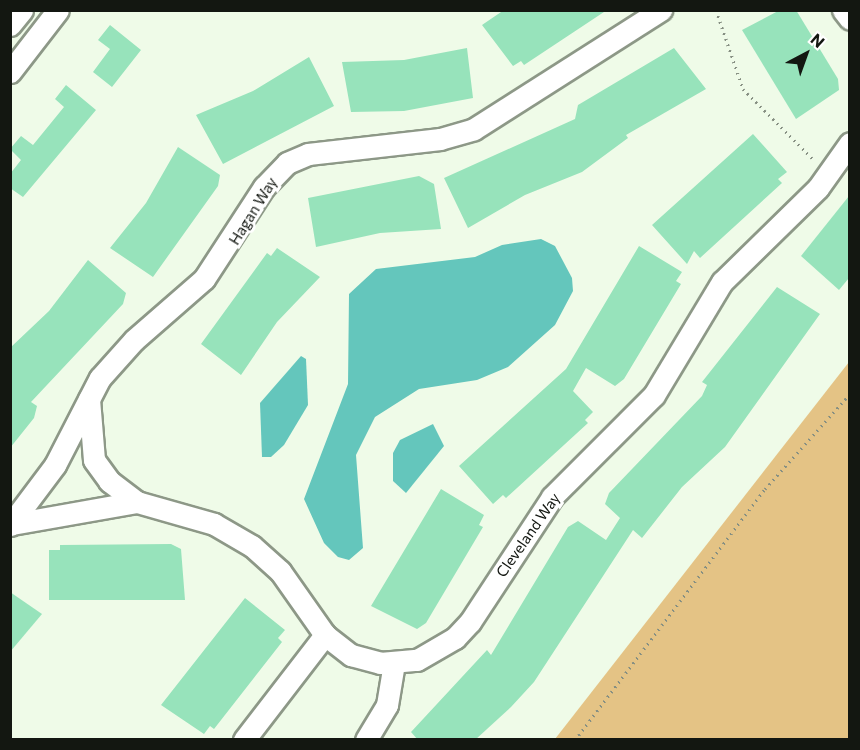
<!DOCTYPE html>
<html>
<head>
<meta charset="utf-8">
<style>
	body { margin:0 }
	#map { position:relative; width:860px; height:750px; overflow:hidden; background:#effbe8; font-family:Commissioner,sans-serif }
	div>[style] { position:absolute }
	.green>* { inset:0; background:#e4c385 }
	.water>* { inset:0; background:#64c6bc }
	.building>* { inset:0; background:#97e3bb }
	.path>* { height:3px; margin-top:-1.5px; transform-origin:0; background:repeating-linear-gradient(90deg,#868f82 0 1.5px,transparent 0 6px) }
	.roads { filter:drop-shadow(2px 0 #8d9887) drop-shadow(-2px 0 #8d9887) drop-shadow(0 2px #8d9887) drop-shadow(0 -2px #8d9887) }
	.street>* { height:21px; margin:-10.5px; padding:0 10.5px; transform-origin:10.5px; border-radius:10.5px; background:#fff }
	span { translate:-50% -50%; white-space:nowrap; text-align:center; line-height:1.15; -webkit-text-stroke:6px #fff; paint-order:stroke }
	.street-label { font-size:15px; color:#131711 }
	.frame { position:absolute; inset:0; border:12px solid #131711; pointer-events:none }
	.north { position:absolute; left:776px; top:24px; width:60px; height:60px; -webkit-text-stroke:4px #fff; paint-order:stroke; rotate:41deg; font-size:16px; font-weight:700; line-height:24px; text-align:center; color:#131711 }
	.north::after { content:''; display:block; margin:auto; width:21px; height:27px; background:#131711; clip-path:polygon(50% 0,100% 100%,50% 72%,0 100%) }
</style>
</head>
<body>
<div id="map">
	<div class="green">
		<i style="clip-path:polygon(849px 362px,849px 739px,555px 739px)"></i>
	</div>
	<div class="water">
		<i style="clip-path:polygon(541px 239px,555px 246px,572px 278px,573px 291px,555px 325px,508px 367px,477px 380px,419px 389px,375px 417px,356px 455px,363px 548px,349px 560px,338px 557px,324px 543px,304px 499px,348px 384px,349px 294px,376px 269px,475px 257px,502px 245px)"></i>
		<i style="clip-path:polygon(301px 356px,306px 359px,308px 405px,284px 445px,271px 457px,262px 457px,260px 403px)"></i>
		<i style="clip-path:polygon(433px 424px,444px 446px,406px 493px,393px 481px,393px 453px,400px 440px)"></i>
	</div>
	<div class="building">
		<i style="clip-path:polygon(504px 10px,607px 10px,524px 65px,521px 61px,513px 66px,482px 25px)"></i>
		<i style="clip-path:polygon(780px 10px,796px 10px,838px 79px,839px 90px,796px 119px,742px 30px)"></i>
		<i style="clip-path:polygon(110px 25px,141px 50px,112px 87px,93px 72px,110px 49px,98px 40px)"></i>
		<i style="clip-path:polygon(467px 48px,473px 98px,404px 111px,351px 112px,342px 62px,404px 60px)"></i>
		<i style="clip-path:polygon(674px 48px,706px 89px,626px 135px,628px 138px,582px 172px,525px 195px,468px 228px,444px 178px,575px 119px,578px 105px)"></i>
		<i style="clip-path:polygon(309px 57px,334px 106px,223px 164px,196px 115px,253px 91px)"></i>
		<i style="clip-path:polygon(66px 85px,96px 110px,23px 197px,10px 188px,10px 174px,21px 160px,10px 149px,21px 136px,33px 145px,64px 107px,55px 99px)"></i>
		<i style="clip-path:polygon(753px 134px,787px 172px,778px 179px,782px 183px,700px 258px,694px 251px,687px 264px,652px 225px)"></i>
		<i style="clip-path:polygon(178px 147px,220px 175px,218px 186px,153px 277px,110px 248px,146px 203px)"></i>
		<i style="clip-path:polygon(419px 176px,434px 184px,441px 229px,380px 233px,316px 247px,308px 198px)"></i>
		<i style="clip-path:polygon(849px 196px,849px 278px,839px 290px,801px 256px)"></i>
		<i style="clip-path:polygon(639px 246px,682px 272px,676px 281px,681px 284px,624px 379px,615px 386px,586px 368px,573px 391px,593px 412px,585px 420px,588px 423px,506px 498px,503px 495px,493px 504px,459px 466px,566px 369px)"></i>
		<i style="clip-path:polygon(277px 248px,320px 277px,277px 322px,241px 375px,201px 344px,267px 253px,271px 256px)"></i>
		<i style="clip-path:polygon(88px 260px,126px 293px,123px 304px,31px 402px,37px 406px,34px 418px,10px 448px,10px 348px,49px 311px)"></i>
		<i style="clip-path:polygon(777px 287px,820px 314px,725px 447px,682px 487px,642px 538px,633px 530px,534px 682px,511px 707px,475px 740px,418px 740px,411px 732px,487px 650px,491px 655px,568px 527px,578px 521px,606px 540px,620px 518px,605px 504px,609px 493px,702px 396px,707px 385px,702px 382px)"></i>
		<i style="clip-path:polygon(441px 489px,484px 515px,479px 525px,483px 527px,426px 623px,417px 629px,371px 606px)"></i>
		<i style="clip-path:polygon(171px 544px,181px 549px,185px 600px,49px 600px,49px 550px,60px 550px,60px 545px)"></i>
		<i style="clip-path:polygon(10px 592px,42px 614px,10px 652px)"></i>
		<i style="clip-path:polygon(245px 598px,285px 630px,278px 638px,282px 642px,214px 729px,210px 726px,204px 734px,161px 705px)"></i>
	</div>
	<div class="path">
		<i style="left:716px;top:10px;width:83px;rotate:71.1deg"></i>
		<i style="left:743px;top:89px;width:100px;rotate:45deg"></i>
		<i style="left:575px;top:740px;width:315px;rotate:-52.9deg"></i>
		<i style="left:765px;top:489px;width:127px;rotate:-48.2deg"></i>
	</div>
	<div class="roads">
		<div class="street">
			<i style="left:843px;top:10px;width:11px;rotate:52deg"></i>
			<i style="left:10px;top:25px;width:19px;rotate:-51deg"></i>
			<i style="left:10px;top:72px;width:78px;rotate:-52.3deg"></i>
			<i style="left:89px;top:399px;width:61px;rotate:85.3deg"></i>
			<i style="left:94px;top:460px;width:26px;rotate:54deg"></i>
			<i style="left:109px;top:481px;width:35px;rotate:37deg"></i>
			<i style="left:137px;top:502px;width:80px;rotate:15.9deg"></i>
			<i style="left:214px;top:524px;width:44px;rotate:30.1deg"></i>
			<i style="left:252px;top:546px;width:38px;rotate:42deg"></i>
			<i style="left:280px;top:571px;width:78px;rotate:54.9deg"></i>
			<i style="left:325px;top:635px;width:33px;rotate:38deg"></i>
			<i style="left:351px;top:655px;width:30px;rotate:15deg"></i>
			<i style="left:380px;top:663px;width:37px;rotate:-5deg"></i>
			<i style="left:417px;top:660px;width:44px;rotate:-30.1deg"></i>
			<i style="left:455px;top:638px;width:22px;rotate:-47deg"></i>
			<i style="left:470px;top:622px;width:149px;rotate:-56.7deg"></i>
			<i style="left:552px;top:497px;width:144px;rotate:-45deg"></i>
			<i style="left:654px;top:395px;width:132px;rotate:-59deg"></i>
			<i style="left:722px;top:282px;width:134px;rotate:-44.4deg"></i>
			<i style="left:818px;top:188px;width:55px;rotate:-54.6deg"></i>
			<i style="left:12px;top:524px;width:127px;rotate:-10deg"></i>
			<i style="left:10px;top:525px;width:75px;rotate:-53.1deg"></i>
			<i style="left:55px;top:465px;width:98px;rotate:-62.7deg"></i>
			<i style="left:100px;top:378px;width:51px;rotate:-48.2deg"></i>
			<i style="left:134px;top:340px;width:93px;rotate:-41.1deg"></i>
			<i style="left:204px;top:279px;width:110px;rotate:-56.9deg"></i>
			<i style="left:264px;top:187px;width:33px;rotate:-46deg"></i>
			<i style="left:287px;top:163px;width:23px;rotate:-23deg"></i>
			<i style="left:308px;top:154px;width:133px;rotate:-6.5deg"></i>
			<i style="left:440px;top:139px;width:35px;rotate:-16deg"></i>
			<i style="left:474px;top:129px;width:222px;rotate:-32.5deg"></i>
			<i style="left:244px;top:740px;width:133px;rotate:-52.4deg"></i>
			<i style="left:366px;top:740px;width:41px;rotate:-59deg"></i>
			<i style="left:387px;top:705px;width:43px;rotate:-80.5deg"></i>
		</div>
	</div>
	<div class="street-label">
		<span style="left:253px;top:211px;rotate:-58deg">Hagan Way</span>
		<span style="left:528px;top:535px;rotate:-55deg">Cleveland Way</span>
	</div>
	<div class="frame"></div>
	<div class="north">N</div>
</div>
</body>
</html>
